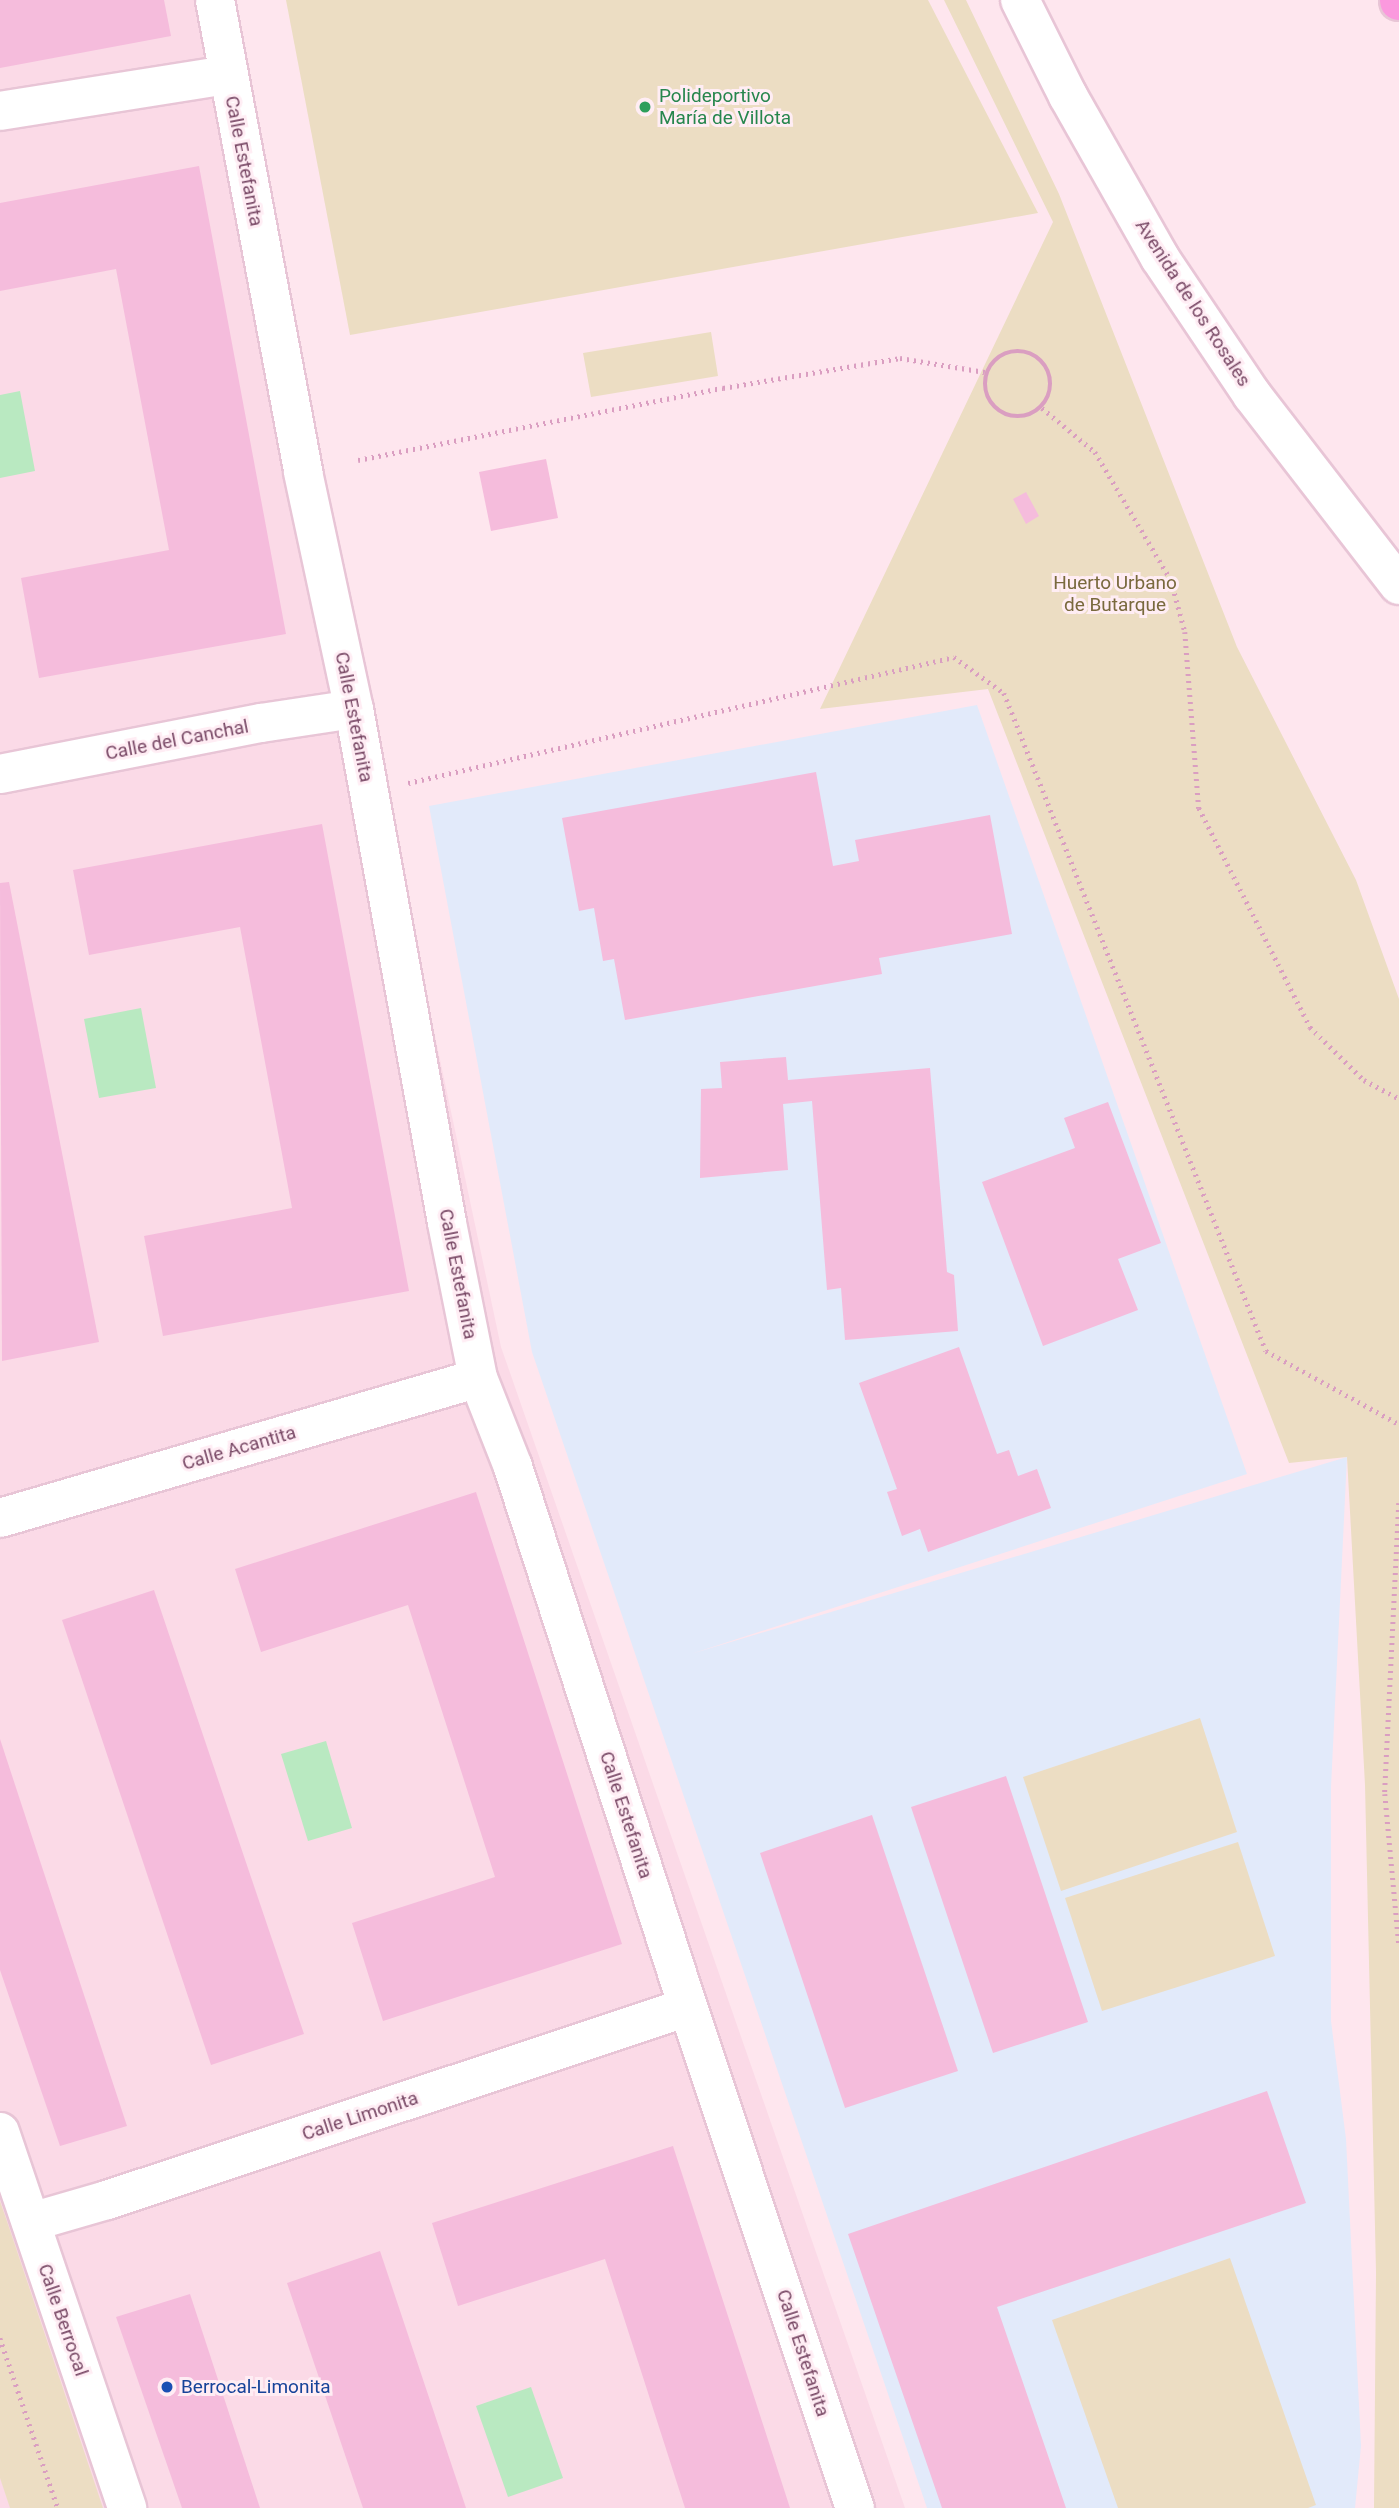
<!DOCTYPE html>
<html>
<head>
<meta charset="utf-8">
<style>
	body { margin:0 }
	#map { position:relative; width:1399px; height:2508px; overflow:hidden; background:#fee6ee; font-family:Roboto,sans-serif }
	div>[style] { position:absolute }
	.residential>* { inset:0; background:#fbdae7 }
	.education>* { inset:0; background:#e2eafa }
	.green>* { inset:0; background:#ecddc3 }
	.water>* { inset:0; background:#b9e9c1 }
	.building>* { inset:0; background:#f5bcdc }
	.path>* { height:4.5px; margin-top:-2.25px; transform-origin:0; background:repeating-linear-gradient(90deg,#da9ec1 0 2px,transparent 0 7px) }
	.path>.ring { margin:-2.25px; padding:0; box-sizing:content-box; background:none; border:4.5px solid #da9ec1; border-radius:50% }
	.roads { filter:drop-shadow(2px 0 #e8c5d6) drop-shadow(-2px 0 #e8c5d6) drop-shadow(0 2px #e8c5d6) drop-shadow(0 -2px #e8c5d6) }
	.minor>* { height:38px; margin:-19px; padding:0 19px; transform-origin:19px; border-radius:19px; background:#fff }
	.highway>* { height:38px; margin:-19px; padding:0 19px; transform-origin:19px; border-radius:19px; background:#fb99de }
	.dots>* { width:19px; height:19px; translate:-50% -50%; box-sizing:border-box; border:4px solid #ffedf4; border-radius:50% }
	span { translate:-50% -50%; white-space:nowrap; text-align:center; line-height:1.15; -webkit-text-stroke:6px #ffedf4; paint-order:stroke }
	.leisure-label { font-size:19px; color:#27864d }
	.left { translate:0 -50%; text-align:left }
	.street-label { font-size:19px; color:#794966 }
	.park-label { font-size:19px; color:#79693d }
	.transit-label { font-size:19px; color:#164399 }
</style>
</head>
<body>
<div id="map">
	<div class="residential">
		<i style="clip-path:polygon(0 0,215px 0,501px 1347px,905px 2508px,0 2508px)"></i>
	</div>
	<div class="education">
		<i style="clip-path:polygon(977px 705px,1247px 1474px,691px 1654px,1347px 1457px,1331px 1787px,1331px 2021px,1346px 2139px,1361px 2446px,1355px 2508px,927px 2508px,532px 1352px,429px 806px)"></i>
	</div>
	<div class="green">
		<i style="clip-path:polygon(286px 0,928px 0,1038px 213px,350px 335px)"></i>
		<i style="clip-path:polygon(944px 0,966px 0,1059px 194px,1237px 647px,1356px 880px,1399px 999px,1399px 2508px,1374px 2508px,1376px 2272px,1365px 1785px,1347px 1457px,1289px 1463px,988px 689px,820px 709px,1053px 222px)"></i>
		<i style="clip-path:polygon(711px 332px,718px 376px,591px 397px,583px 353px)"></i>
		<i style="clip-path:polygon(1200px 1718px,1237px 1832px,1061px 1891px,1023px 1777px)"></i>
		<i style="clip-path:polygon(1238px 1842px,1275px 1956px,1102px 2011px,1065px 1898px)"></i>
		<i style="clip-path:polygon(0 2201px,10px 2230px,103px 2508px,10px 2508px,0 2478px)"></i>
		<i style="clip-path:polygon(1230px 2258px,1316px 2505px,1308px 2508px,1118px 2508px,1052px 2320px)"></i>
	</div>
	<div class="water">
		<i style="clip-path:polygon(20px 391px,35px 471px,0 478px,0 395px)"></i>
		<i style="clip-path:polygon(141px 1008px,156px 1088px,99px 1098px,84px 1019px)"></i>
		<i style="clip-path:polygon(326px 1741px,352px 1828px,308px 1841px,281px 1754px)"></i>
		<i style="clip-path:polygon(531px 2387px,563px 2478px,508px 2497px,476px 2406px)"></i>
	</div>
	<div class="building">
		<i style="clip-path:polygon(0 0,164px 0,171px 36px,0 68px)"></i>
		<i style="clip-path:polygon(199px 166px,286px 634px,39px 678px,21px 578px,169px 550px,116px 269px,0 291px,0 203px)"></i>
		<i style="clip-path:polygon(546px 459px,558px 518px,491px 531px,479px 472px)"></i>
		<i style="clip-path:polygon(1026px 492px,1039px 516px,1026px 524px,1013px 499px)"></i>
		<i style="clip-path:polygon(816px 772px,833px 866px,859px 861px,855px 840px,990px 815px,1012px 934px,879px 958px,882px 974px,625px 1020px,614px 959px,603px 961px,594px 908px,579px 911px,562px 818px)"></i>
		<i style="clip-path:polygon(322px 824px,409px 1291px,163px 1336px,144px 1236px,292px 1208px,240px 927px,89px 955px,73px 870px)"></i>
		<i style="clip-path:polygon(9px 882px,99px 1342px,2px 1361px,0 883px)"></i>
		<i style="clip-path:polygon(786px 1057px,788px 1080px,930px 1068px,947px 1272px,954px 1275px,958px 1331px,845px 1340px,841px 1288px,827px 1290px,812px 1101px,783px 1104px,788px 1170px,700px 1178px,701px 1089px,722px 1088px,720px 1062px)"></i>
		<i style="clip-path:polygon(1108px 1102px,1161px 1243px,1118px 1259px,1138px 1310px,1043px 1346px,982px 1182px,1075px 1148px,1064px 1118px)"></i>
		<i style="clip-path:polygon(959px 1347px,997px 1454px,1009px 1450px,1018px 1476px,1037px 1469px,1051px 1508px,928px 1552px,920px 1529px,902px 1536px,887px 1492px,897px 1489px,859px 1383px)"></i>
		<i style="clip-path:polygon(476px 1492px,622px 1944px,383px 2021px,352px 1923px,495px 1877px,408px 1605px,261px 1652px,235px 1569px)"></i>
		<i style="clip-path:polygon(154px 1590px,304px 2034px,211px 2065px,62px 1620px)"></i>
		<i style="clip-path:polygon(0 1739px,127px 2126px,60px 2146px,0 1970px)"></i>
		<i style="clip-path:polygon(1006px 1776px,1088px 2022px,993px 2053px,911px 1807px)"></i>
		<i style="clip-path:polygon(872px 1815px,958px 2071px,845px 2108px,760px 1853px)"></i>
		<i style="clip-path:polygon(1267px 2091px,1306px 2203px,997px 2307px,1066px 2508px,942px 2508px,848px 2234px)"></i>
		<i style="clip-path:polygon(673px 2146px,790px 2508px,685px 2508px,605px 2259px,458px 2306px,432px 2223px)"></i>
		<i style="clip-path:polygon(380px 2251px,466px 2508px,363px 2508px,287px 2283px)"></i>
		<i style="clip-path:polygon(190px 2294px,260px 2508px,182px 2508px,116px 2317px)"></i>
	</div>
	<div class="path">
		<i class="ring" style="left:985px;top:351px;width:61.5px;height:61.5px"></i>
		<i style="left:1042px;top:408px;width:69px;rotate:39.7deg"></i>
		<i style="left:1095px;top:452px;width:149px;rotate:59.3deg"></i>
		<i style="left:1171px;top:580px;width:54px;rotate:74.9deg"></i>
		<i style="left:1185px;top:632px;width:177px;rotate:85.5deg"></i>
		<i style="left:1199px;top:808px;width:246px;rotate:63.1deg"></i>
		<i style="left:1310px;top:1027px;width:76px;rotate:44.5deg"></i>
		<i style="left:1364px;top:1080px;width:40px;rotate:28deg"></i>
		<i style="left:358px;top:460px;width:372px;rotate:-11.2deg"></i>
		<i style="left:723px;top:388px;width:180px;rotate:-9.6deg"></i>
		<i style="left:900px;top:358px;width:86px;rotate:9.4deg"></i>
		<i style="left:408px;top:783px;width:560px;rotate:-12.99deg"></i>
		<i style="left:954px;top:657px;width:62px;rotate:35.8deg"></i>
		<i style="left:1004px;top:693px;width:708px;rotate:68.29deg"></i>
		<i style="left:1266px;top:1351px;width:152px;rotate:28.8deg"></i>
		<i style="left:1399px;top:1503px;width:291px;rotate:92.8deg"></i>
		<i style="left:1385px;top:1794px;width:152px;rotate:84.7deg"></i>
		<i style="left:0;top:2338px;width:180px;rotate:71.2deg"></i>
	</div>
	<div class="roads">
		<div class="minor">
			<i style="left:215px;top:0;width:480px;rotate:79.4deg"></i>
			<i style="left:303px;top:472px;width:242px;rotate:77.9deg"></i>
			<i style="left:354px;top:709px;width:522px;rotate:79.74deg"></i>
			<i style="left:447px;top:1223px;width:158px;rotate:78.7deg"></i>
			<i style="left:478px;top:1378px;width:96px;rotate:68.5deg"></i>
			<i style="left:513px;top:1467px;width:568px;rotate:72.04deg"></i>
			<i style="left:688px;top:2007px;width:528px;rotate:71.57deg"></i>
			<i style="left:1020px;top:0;width:107px;rotate:63.4deg"></i>
			<i style="left:1068px;top:96px;width:186px;rotate:60.4deg"></i>
			<i style="left:1160px;top:258px;width:165px;rotate:56.1deg"></i>
			<i style="left:1252px;top:395px;width:240px;rotate:52.3deg"></i>
			<i style="left:0;top:111px;width:230px;rotate:-9deg"></i>
			<i style="left:0;top:774px;width:266px;rotate:-11.1deg"></i>
			<i style="left:261px;top:723px;width:94px;rotate:-8.6deg"></i>
			<i style="left:0;top:1518px;width:498px;rotate:-16.3deg"></i>
			<i style="left:0;top:2132px;width:397px;rotate:71.3deg"></i>
			<i style="left:31px;top:2222px;width:79px;rotate:-16.1deg"></i>
			<i style="left:107px;top:2200px;width:612px;rotate:-18.38deg"></i>
		</div>
		<div class="highway">
			<i style="left:1399px;top:0;width:1px;rotate:90deg"></i>
		</div>
	</div>
	<div class="dots">
		<i style="left:645px;top:107px;background:#2e9e5b"></i>
		<i style="left:167px;top:2387px;background:#1a4fb4"></i>
	</div>
	<div class="leisure-label">
		<span class="left" style="left:659px;top:107px">Polideportivo<br>María de Villota</span>
	</div>
	<div class="street-label">
		<span style="left:244px;top:161px;rotate:79deg">Calle Estefanita</span>
		<span style="left:1193px;top:303px;rotate:57deg">Avenida de los Rosales</span>
		<span style="left:354px;top:717px;rotate:79deg">Calle Estefanita</span>
		<span style="left:177px;top:740px;rotate:-11deg">Calle del Canchal</span>
		<span style="left:458px;top:1274px;rotate:79deg">Calle Estefanita</span>
		<span style="left:239px;top:1448px;rotate:-16deg">Calle Acantita</span>
		<span style="left:626px;top:1815px;rotate:72deg">Calle Estefanita</span>
		<span style="left:360px;top:2116px;rotate:-18deg">Calle Limonita</span>
		<span style="left:63px;top:2320px;rotate:71deg">Calle Berrocal</span>
		<span style="left:803px;top:2353px;rotate:72deg">Calle Estefanita</span>
	</div>
	<div class="park-label">
		<span style="left:1115px;top:594px">Huerto Urbano<br>de Butarque</span>
	</div>
	<div class="transit-label">
		<span class="left" style="left:181px;top:2387px">Berrocal-Limonita</span>
	</div>
</div>
</body>
</html>
